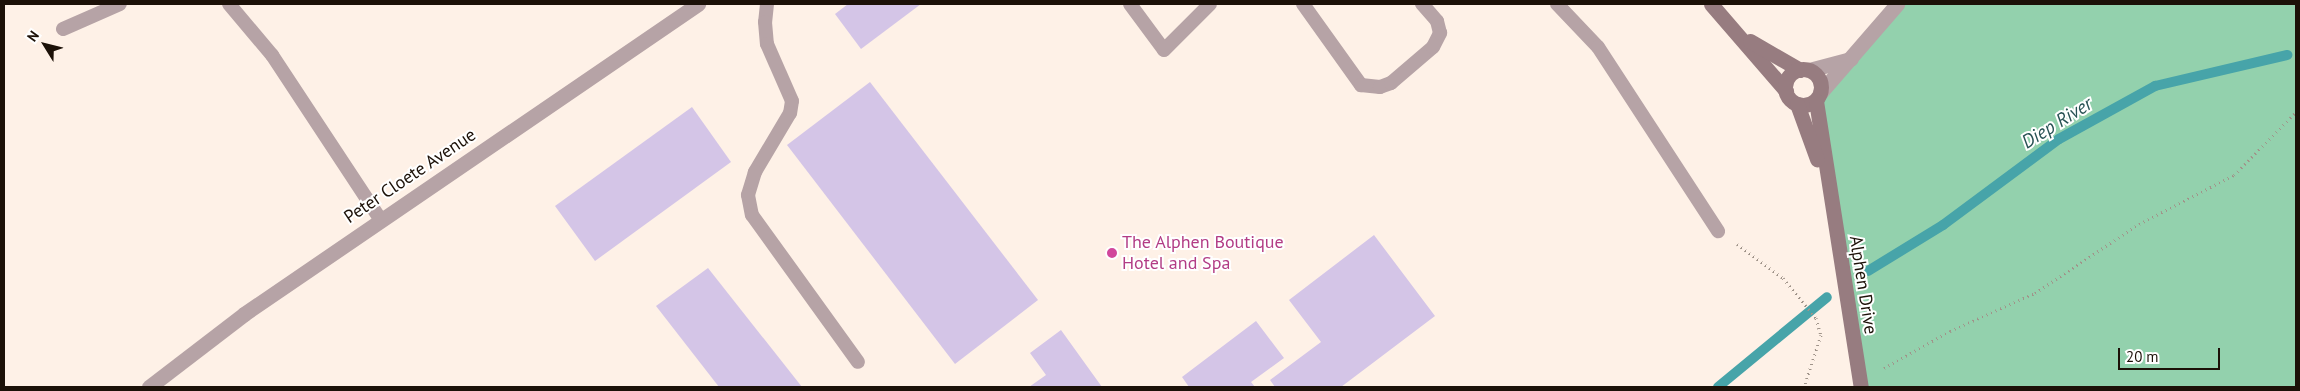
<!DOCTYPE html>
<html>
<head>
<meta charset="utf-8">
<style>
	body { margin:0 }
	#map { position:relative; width:2300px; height:391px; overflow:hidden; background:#fef1e7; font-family:"PT Sans",sans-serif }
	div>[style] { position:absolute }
	.green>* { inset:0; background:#93d1ad }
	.stream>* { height:10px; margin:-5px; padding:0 5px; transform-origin:5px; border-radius:5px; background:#47a4a9 }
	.building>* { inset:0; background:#d4c5e7 }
	.path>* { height:3px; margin-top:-1.5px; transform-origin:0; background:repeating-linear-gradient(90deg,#a0948a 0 1px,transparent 0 5px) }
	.lane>* { height:14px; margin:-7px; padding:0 7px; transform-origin:7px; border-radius:7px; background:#b6a3a6 }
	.street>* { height:15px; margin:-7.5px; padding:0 7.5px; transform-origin:7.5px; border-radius:7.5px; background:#b6a3a6 }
	.secondary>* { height:15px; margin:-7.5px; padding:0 7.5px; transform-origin:7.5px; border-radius:7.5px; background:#977c80 }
	.secondary>.ring { margin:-7.5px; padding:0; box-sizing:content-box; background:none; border:15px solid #977c80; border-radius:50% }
	.dots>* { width:14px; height:14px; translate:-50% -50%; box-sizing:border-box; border:2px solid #fff; border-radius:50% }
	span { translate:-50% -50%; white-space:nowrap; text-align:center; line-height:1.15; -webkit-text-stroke:4px #fff; paint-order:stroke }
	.street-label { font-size:18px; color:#1c1108 }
	.hotel-label { font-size:18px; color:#b23c85 }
	.left { translate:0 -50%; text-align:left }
	.water-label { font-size:19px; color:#285254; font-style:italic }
	.frame { position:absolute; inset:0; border:5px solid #1c1108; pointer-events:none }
	.north { position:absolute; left:20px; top:20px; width:50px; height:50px; -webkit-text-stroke:4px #fff; paint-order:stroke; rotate:306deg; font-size:14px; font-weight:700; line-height:20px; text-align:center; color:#1c1108 }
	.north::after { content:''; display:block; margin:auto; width:18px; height:22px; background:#1c1108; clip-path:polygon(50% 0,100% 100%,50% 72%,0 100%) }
	.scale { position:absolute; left:2118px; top:348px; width:102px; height:22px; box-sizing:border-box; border:2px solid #1c1108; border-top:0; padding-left:6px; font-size:15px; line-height:18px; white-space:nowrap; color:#1c1108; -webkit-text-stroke:4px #fff; paint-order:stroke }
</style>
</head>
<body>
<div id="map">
	<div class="green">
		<i style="clip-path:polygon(1897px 4px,2296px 4px,2296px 387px,1861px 387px,1820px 93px)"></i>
	</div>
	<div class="stream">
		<i style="left:1868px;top:271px;width:88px;rotate:-31.5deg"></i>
		<i style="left:1943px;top:225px;width:144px;rotate:-36.6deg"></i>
		<i style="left:2059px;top:139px;width:110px;rotate:-28.9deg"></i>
		<i style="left:2155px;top:86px;width:136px;rotate:-13.2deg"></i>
		<i style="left:1718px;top:387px;width:141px;rotate:-39.5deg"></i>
	</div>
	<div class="building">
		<i style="clip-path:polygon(848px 4px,921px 4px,861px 49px,835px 14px)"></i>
		<i style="clip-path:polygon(870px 82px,1038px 300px,955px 364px,787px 145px)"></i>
		<i style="clip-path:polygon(692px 107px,731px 162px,595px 261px,555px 206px)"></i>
		<i style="clip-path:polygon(1374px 235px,1435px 316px,1341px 387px,1275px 387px,1270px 380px,1321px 342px,1289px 300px)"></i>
		<i style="clip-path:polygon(708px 268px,802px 387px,719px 387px,656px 306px)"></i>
		<i style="clip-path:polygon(1256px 321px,1284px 358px,1251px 382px,1255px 387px,1189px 387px,1182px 377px)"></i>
		<i style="clip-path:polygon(1061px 330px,1102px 387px,1029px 387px,1046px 375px,1030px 353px)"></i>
	</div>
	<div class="path">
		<i style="left:1737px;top:244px;width:57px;rotate:36.5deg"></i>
		<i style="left:1783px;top:278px;width:52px;rotate:50.5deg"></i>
		<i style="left:1816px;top:318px;width:18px;rotate:74deg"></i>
		<i style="left:1821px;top:335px;width:55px;rotate:108.1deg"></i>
		<i style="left:1884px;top:368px;width:76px;rotate:-29.3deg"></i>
		<i style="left:1950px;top:331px;width:93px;rotate:-24.1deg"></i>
		<i style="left:2035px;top:293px;width:125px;rotate:-33.6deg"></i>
		<i style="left:2139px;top:224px;width:107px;rotate:-27.3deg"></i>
		<i style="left:2234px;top:175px;width:88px;rotate:-45.5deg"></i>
	</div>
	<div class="lane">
		<i style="left:229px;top:4px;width:67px;rotate:49.9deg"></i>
		<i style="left:272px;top:55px;width:196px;rotate:56.6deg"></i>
		<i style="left:767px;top:4px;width:18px;rotate:96deg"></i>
		<i style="left:765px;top:22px;width:22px;rotate:85deg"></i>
		<i style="left:767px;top:44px;width:62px;rotate:66.3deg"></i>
		<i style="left:792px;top:101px;width:12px;rotate:99deg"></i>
		<i style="left:790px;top:113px;width:69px;rotate:120.7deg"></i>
		<i style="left:755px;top:172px;width:24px;rotate:107deg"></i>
		<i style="left:748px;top:195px;width:20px;rotate:79deg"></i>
		<i style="left:752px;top:215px;width:181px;rotate:54.2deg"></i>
		<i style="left:1130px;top:4px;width:57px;rotate:53.5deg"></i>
		<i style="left:1164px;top:50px;width:65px;rotate:-45deg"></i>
		<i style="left:1303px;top:4px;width:100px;rotate:54.4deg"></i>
		<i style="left:1361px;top:85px;width:19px;rotate:6deg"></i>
		<i style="left:1380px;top:87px;width:12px;rotate:-20deg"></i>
		<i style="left:1391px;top:83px;width:55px;rotate:-40.6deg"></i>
		<i style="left:1433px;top:47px;width:16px;rotate:-63deg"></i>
		<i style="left:1440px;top:33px;width:12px;rotate:-104deg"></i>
		<i style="left:1437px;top:21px;width:23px;rotate:-131deg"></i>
		<i style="left:1557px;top:4px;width:59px;rotate:46.4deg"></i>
		<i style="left:1598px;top:47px;width:220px;rotate:56.9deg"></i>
		<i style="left:63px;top:29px;width:62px;rotate:-23.7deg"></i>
	</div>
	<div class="street">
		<i style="left:1809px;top:70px;width:43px;rotate:-14.7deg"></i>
		<i style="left:1820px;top:93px;width:118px;rotate:-49.1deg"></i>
		<i style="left:149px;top:387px;width:120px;rotate:-37.5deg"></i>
		<i style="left:244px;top:314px;width:550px;rotate:-34.33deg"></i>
	</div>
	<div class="secondary">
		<i style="left:1711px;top:4px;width:115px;rotate:49.2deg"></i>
		<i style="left:1750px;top:41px;width:58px;rotate:30.1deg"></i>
		<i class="ring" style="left:1785px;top:69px;width:21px;height:21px"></i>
		<i style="left:1816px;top:101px;width:290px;rotate:81.1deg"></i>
		<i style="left:1797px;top:104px;width:59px;rotate:70deg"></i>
	</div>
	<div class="dots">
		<i style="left:1112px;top:253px;background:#d1479c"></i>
	</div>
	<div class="street-label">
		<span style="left:410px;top:176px;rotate:-34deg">Peter Cloete Avenue</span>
		<span style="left:1863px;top:285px;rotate:81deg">Alphen Drive</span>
	</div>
	<div class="hotel-label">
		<span class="left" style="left:1122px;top:253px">The Alphen Boutique<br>Hotel and Spa</span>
	</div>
	<div class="water-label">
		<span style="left:2057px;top:123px;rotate:-32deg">Diep River</span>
	</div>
	<div class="frame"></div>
	<div class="north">N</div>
	<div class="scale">20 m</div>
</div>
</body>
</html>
